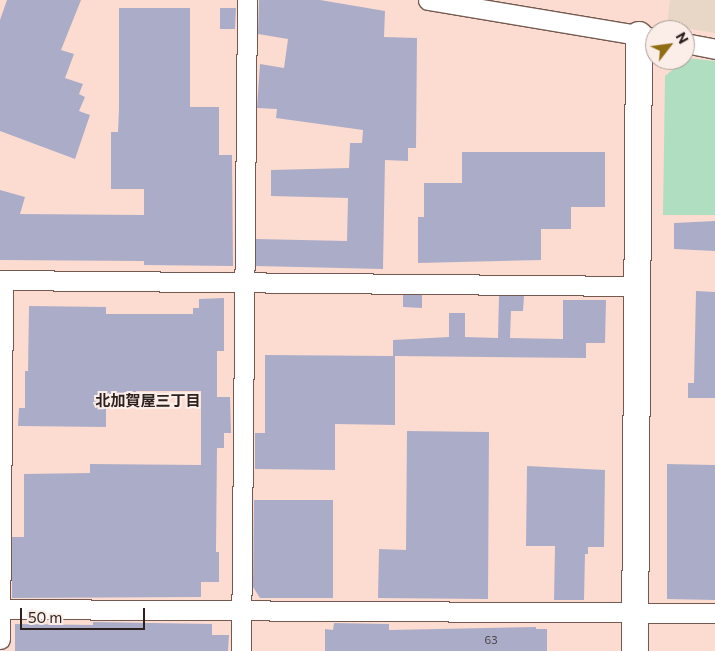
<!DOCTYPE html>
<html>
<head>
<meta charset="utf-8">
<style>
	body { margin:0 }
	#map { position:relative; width:715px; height:651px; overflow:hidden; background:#fcdcd1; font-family:Commissioner,"Noto Sans JP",sans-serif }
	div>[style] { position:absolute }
	.industrial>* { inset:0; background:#e8d6c6 }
	.green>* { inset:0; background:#afdec1 }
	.building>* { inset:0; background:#abadc8 }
	.roads { filter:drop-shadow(1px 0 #73594f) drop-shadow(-1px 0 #73594f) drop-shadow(0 1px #73594f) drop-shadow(0 -1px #73594f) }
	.street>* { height:19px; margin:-9.5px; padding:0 9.5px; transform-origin:9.5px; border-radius:9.5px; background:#fff }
	.secondary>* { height:26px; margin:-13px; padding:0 13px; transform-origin:13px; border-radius:13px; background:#fff }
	span { translate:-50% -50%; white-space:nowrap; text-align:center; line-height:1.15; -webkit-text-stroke:4px #fbeee9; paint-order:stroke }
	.number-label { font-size:11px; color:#4c4448 }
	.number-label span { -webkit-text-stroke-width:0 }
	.neighbourhood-label { font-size:15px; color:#2d211d; font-weight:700 }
	.north { position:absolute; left:645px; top:20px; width:50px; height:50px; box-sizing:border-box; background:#fbeee9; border:1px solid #a99c97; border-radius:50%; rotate:60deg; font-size:14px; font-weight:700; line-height:20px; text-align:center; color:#2d211d }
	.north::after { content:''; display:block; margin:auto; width:18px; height:22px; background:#906d12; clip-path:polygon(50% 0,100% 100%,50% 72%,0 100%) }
	.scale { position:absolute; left:20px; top:608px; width:125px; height:22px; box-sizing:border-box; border:2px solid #2d211d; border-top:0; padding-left:6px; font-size:15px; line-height:18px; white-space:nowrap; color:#2d211d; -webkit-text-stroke:4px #fbeee9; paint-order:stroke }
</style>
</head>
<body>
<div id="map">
	<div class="industrial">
		<i style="clip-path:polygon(670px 0,715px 0,715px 33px,667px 25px)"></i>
	</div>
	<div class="green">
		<i style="clip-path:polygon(687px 58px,715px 61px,715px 215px,663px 215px,665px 76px)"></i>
	</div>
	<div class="building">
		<i style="clip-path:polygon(7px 0,81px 0,61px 50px,74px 54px,65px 78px,83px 84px,79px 94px,85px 97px,79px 111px,90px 115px,75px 159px,0 131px,0 20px)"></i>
		<i style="clip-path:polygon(259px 0,320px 0,385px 11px,384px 37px,417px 38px,416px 148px,408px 148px,408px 161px,385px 160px,383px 269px,256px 266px,256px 239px,347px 241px,348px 198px,271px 196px,271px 170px,349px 168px,350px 143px,362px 143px,363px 130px,276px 118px,277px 109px,257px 108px,260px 64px,284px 68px,288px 39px,258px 34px)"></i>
		<i style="clip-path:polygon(119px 8px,190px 8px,190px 107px,219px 107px,219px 155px,232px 155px,233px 266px,144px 265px,144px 261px,0 260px,0 190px,25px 197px,20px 214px,144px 215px,144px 189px,111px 189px,111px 132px,118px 132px,119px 109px)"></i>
		<i style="clip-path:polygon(220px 8px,236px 8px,235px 29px,220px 29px)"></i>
		<i style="clip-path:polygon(462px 152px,605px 152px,605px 207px,571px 207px,571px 229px,541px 229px,541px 260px,418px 263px,418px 217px,424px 217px,424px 183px,462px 183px)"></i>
		<i style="clip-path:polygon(715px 221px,715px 251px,674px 249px,674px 223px)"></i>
		<i style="clip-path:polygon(696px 291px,715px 292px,715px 398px,688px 398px,688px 383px,694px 383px)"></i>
		<i style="clip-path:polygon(403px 295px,422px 295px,422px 308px,403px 307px)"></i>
		<i style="clip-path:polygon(499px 296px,524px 296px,523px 311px,511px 311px,510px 338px,563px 339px,563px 300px,606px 300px,605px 343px,586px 343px,586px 358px,395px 356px,395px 425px,335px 424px,335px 470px,255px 469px,255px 433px,265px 433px,265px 355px,393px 356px,393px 340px,449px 337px,449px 313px,465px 313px,465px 337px,498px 338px)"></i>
		<i style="clip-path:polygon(224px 298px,224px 351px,217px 351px,217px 397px,230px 397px,231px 433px,224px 433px,224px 448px,217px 448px,216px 552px,219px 552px,219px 582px,201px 582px,201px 597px,12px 598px,12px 537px,24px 537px,24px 474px,90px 473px,90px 464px,201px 465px,201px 391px,136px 391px,136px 396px,106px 396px,106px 427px,18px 426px,19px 408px,25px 408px,25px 371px,28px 371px,29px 306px,106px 307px,106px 314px,193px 314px,193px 308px,199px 308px,199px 299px)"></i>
		<i style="clip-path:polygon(407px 431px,489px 432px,488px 599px,378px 598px,379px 549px,406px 550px)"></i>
		<i style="clip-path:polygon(667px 464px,715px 465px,715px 600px,667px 599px)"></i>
		<i style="clip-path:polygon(527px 466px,605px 470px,604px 547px,588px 547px,588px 554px,585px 554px,584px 600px,554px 600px,555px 546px,526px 546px)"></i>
		<i style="clip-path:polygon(254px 500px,333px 500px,333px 598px,260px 598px,253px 587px)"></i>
		<i style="clip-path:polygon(93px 622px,212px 624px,212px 635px,229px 635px,228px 651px,15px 651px,15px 624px,93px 625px)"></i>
		<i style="clip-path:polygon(334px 623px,389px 624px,389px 630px,536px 627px,536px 629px,547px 629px,547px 651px,325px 651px,325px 629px,333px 630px)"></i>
	</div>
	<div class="roads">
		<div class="street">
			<i style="left:428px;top:0;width:230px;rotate:9.5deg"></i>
			<i style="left:685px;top:43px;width:31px;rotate:11deg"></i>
			<i style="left:0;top:280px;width:639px;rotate:0.54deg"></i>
			<i style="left:0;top:609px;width:715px;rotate:0.32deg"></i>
			<i style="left:0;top:639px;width:359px;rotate:-89.5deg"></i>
			<i style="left:241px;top:651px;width:651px;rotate:-89.47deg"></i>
		</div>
		<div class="secondary">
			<i style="left:635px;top:651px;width:616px;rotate:-89.63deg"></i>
		</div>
	</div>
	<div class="number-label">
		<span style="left:491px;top:640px">63</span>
	</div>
	<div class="neighbourhood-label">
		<span style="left:148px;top:401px">北加賀屋三丁目</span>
	</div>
	<div class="north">N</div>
	<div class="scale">50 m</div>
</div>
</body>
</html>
